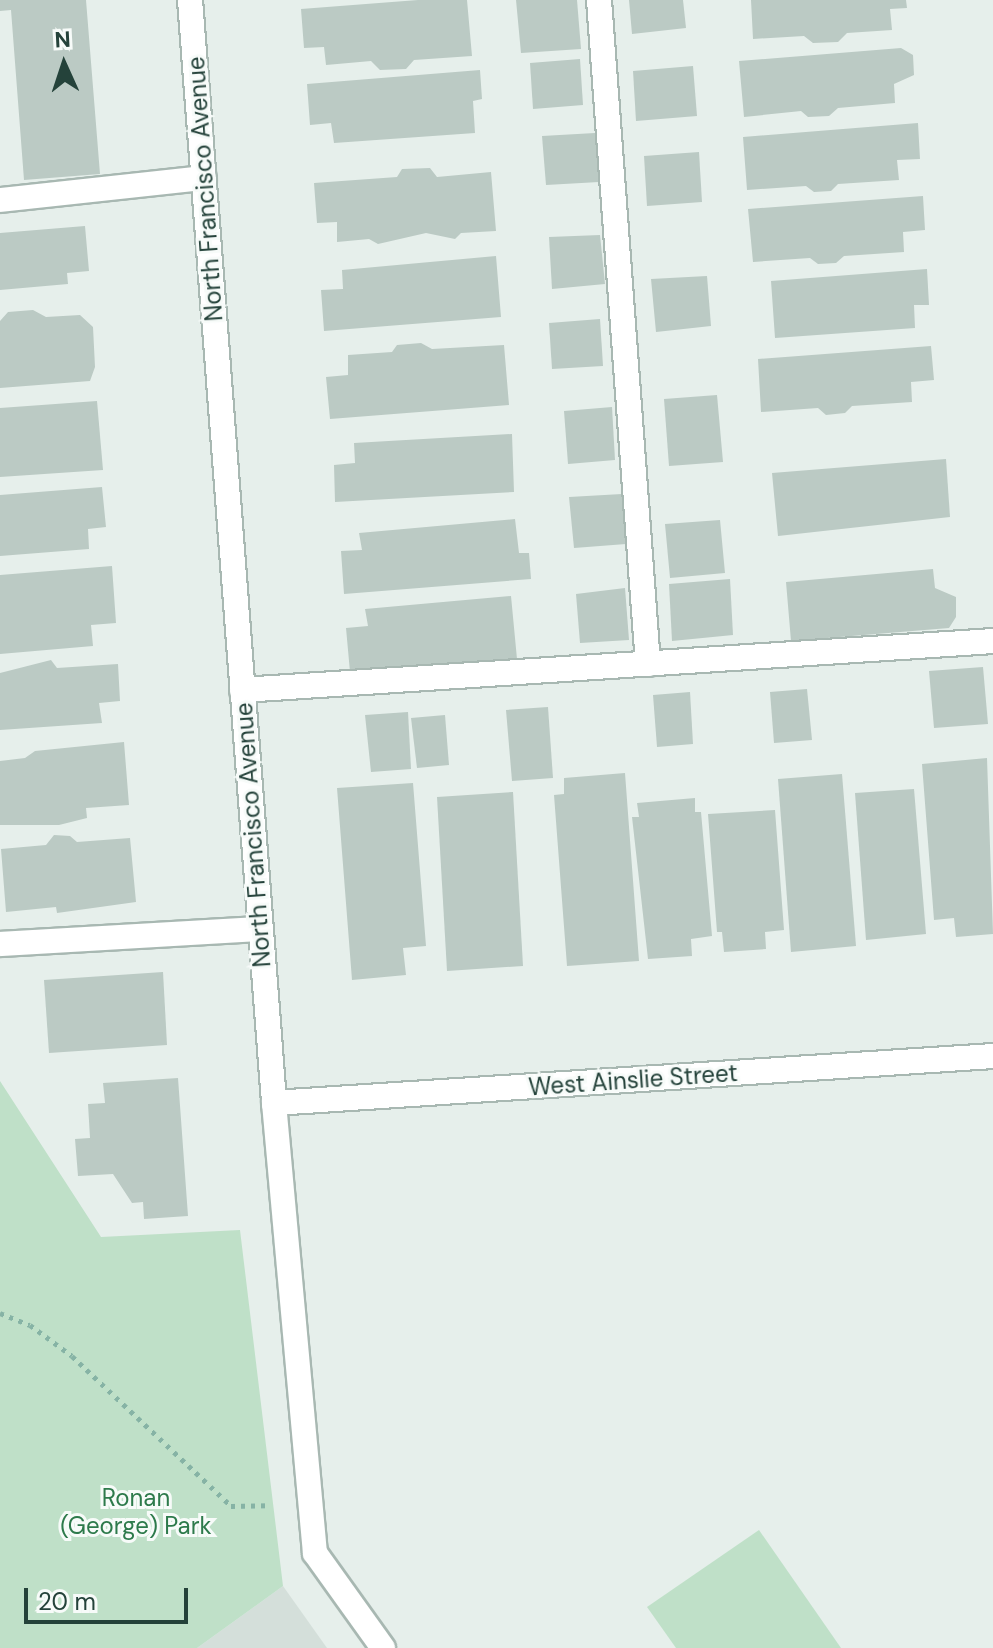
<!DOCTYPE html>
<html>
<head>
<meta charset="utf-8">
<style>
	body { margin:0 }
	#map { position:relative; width:993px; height:1648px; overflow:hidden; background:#e6efeb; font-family:"DM Sans",sans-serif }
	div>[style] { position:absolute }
	.built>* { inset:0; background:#d4dfda }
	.green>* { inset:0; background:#bfe0c8 }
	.building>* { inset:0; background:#bbcac4 }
	.path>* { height:5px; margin-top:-2.5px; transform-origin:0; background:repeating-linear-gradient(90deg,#86b3a5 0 4px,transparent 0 10px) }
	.roads { filter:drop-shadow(2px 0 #a8b8b2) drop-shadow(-2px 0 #a8b8b2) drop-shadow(0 2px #a8b8b2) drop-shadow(0 -2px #a8b8b2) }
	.service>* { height:24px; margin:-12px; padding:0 12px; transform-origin:12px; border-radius:12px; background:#fff }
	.minor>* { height:24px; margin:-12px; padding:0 12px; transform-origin:12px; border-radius:12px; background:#fff }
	span { translate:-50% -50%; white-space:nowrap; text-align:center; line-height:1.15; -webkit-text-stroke:6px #f7fbf9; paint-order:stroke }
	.street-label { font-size:24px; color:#24423a }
	.park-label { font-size:24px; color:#2d7a4b }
	.north { position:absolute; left:24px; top:24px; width:80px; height:80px; -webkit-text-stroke:6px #f7fbf9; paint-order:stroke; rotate:357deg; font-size:22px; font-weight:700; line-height:32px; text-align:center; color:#24423a }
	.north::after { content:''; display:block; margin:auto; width:28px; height:36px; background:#24423a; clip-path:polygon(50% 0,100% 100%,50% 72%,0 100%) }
	.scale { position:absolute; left:24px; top:1588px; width:164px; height:36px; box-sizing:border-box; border:4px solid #24423a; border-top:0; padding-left:10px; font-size:24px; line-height:28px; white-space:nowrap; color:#24423a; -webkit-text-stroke:6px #f7fbf9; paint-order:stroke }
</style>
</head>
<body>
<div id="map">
	<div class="built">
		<i style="clip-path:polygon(283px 1586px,327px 1648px,197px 1648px)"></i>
	</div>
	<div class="green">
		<i style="clip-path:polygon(0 1081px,101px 1237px,240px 1230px,283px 1586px,197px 1648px,0 1648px)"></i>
		<i style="clip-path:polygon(759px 1530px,841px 1648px,676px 1648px,647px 1607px)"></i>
	</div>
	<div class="building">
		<i style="clip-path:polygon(0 0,86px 0,100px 174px,24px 180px,11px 10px,0 11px)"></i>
		<i style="clip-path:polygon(418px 0,467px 0,472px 56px,414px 60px,406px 69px,380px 70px,371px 61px,326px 65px,324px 47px,304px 48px,301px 9px)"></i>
		<i style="clip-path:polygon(516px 0,577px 0,581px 49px,521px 53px)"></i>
		<i style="clip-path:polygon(629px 0,683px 0,686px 28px,632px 34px)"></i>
		<i style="clip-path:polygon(751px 0,906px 0,907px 8px,890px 9px,892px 30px,847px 33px,838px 42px,813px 43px,804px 36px,753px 39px)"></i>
		<i style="clip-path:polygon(901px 48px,913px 55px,914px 75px,894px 84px,895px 103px,838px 108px,829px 116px,808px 117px,801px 111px,744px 117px,739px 61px)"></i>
		<i style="clip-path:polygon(580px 59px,583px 105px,533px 109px,530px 63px)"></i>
		<i style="clip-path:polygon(693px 66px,697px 116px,636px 121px,633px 71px)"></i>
		<i style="clip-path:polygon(480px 70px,482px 99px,473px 101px,475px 133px,334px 143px,331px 123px,310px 125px,307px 84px)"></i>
		<i style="clip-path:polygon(918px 123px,920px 159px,897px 160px,899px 180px,838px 184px,831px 191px,814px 192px,806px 186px,747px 190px,743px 137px)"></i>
		<i style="clip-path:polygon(595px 133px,599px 182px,546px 185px,542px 136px)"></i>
		<i style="clip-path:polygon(699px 152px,702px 202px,647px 206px,644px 156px)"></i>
		<i style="clip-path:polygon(430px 168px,437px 177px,491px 172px,496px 231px,461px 233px,455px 239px,426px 233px,378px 244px,369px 239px,337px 242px,337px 222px,317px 223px,314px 183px,397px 177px,402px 169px)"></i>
		<i style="clip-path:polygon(923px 196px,925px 230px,903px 232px,904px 252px,844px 256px,836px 263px,818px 264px,810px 258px,753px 262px,748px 209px)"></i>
		<i style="clip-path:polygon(85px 226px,89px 271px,67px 273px,68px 284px,0 290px,0 233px)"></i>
		<i style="clip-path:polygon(600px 235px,605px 284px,552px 289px,549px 237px)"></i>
		<i style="clip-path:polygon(496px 256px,501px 317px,324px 331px,321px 290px,343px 289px,342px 270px)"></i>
		<i style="clip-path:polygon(927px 269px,929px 305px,914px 305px,915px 328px,775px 338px,771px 281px)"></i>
		<i style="clip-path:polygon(707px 276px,711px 326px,656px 332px,651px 279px)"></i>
		<i style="clip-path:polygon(33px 310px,46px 317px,80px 315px,93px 327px,95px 367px,90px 381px,0 388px,0 321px,8px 312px)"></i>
		<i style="clip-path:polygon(600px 319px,603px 366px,552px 369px,549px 323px)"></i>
		<i style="clip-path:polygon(421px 343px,432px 349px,504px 345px,509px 405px,330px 419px,326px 377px,348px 375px,348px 355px,392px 352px,397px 345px)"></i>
		<i style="clip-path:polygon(931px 346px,934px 380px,911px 382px,912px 402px,852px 406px,845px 413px,826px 415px,818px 408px,761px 412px,758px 359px)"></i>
		<i style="clip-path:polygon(717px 395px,723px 462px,669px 466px,664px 399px)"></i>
		<i style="clip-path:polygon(97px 401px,103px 470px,0 477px,0 408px)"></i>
		<i style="clip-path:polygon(612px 407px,615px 460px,568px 464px,564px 411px)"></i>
		<i style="clip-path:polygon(512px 434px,514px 492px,335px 502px,334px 465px,355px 463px,354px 443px)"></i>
		<i style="clip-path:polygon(946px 459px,950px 517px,778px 536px,772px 473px)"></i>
		<i style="clip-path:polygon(102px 487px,106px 527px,88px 529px,89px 549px,0 556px,0 495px)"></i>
		<i style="clip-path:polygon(622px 494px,626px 544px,574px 548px,569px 497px)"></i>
		<i style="clip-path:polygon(515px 519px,519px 553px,529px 553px,531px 579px,344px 594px,341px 551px,362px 550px,359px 533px)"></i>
		<i style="clip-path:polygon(720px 520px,725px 573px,670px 578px,665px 524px)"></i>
		<i style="clip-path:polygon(112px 566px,116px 623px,91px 625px,93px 646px,0 654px,0 575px)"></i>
		<i style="clip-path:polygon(933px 569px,935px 588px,956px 597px,956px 617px,949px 628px,791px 641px,786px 582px)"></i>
		<i style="clip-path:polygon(730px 579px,733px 635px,672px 641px,669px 584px)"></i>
		<i style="clip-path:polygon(625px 588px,629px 640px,580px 643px,576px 594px)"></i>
		<i style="clip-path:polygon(511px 596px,517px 659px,350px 672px,346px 628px,368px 626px,365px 609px)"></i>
		<i style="clip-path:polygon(51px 660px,57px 668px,118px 664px,120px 701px,99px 703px,102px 723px,0 730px,0 673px)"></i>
		<i style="clip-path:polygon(983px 667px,988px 724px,934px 728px,929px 671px)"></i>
		<i style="clip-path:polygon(807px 689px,812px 740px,774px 743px,770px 692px)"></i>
		<i style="clip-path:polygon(690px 692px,693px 744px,657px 747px,653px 695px)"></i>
		<i style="clip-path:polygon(548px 707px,553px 778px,512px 781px,506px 710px)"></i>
		<i style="clip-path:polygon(408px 712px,411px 769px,371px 772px,365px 715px)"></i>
		<i style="clip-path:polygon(445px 715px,449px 765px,417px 768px,411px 718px)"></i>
		<i style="clip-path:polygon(124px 742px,129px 805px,86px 808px,87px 818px,59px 825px,0 825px,0 761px,25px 758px,35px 751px)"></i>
		<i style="clip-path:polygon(987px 758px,993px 934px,956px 937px,954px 918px,934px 920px,922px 764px)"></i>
		<i style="clip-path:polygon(625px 773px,639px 961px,567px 966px,554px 795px,564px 794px,564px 778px)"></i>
		<i style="clip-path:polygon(842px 774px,856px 946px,791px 952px,778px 779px)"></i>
		<i style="clip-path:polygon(413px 783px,426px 946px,403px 948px,406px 975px,352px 980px,337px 788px)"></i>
		<i style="clip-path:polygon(914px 789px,926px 934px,866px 940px,855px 793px)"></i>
		<i style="clip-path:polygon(513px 792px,523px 966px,447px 971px,437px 797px)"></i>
		<i style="clip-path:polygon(695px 798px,695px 812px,701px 812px,712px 936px,691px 939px,692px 956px,648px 959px,632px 817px,639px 817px,637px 803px)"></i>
		<i style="clip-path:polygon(775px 810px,784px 930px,765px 932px,766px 949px,724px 952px,722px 932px,717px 932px,708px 814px)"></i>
		<i style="clip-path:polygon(54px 835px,70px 836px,77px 842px,130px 838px,136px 902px,57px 913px,56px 907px,6px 912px,1px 849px,46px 845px)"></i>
		<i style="clip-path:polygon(163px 972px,167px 1045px,49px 1053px,44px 980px)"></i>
		<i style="clip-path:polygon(178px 1078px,188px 1216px,144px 1219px,143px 1202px,132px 1203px,113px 1174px,78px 1176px,75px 1139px,90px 1138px,88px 1104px,105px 1103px,103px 1083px)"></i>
	</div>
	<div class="path">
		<i style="left:0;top:1313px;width:32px;rotate:22deg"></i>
		<i style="left:30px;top:1325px;width:52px;rotate:36.4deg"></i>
		<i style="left:72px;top:1356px;width:219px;rotate:43.3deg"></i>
		<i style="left:231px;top:1506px;width:39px;rotate:-1deg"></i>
	</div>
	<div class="roads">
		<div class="service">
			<i style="left:599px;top:0;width:666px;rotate:85.78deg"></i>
			<i style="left:0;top:200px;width:205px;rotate:-6.2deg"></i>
			<i style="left:242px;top:690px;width:753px;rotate:-3.73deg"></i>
			<i style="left:0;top:944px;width:260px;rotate:-3.3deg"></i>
		</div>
		<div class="minor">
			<i style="left:190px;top:0;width:1106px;rotate:85.64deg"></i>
			<i style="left:274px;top:1103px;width:452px;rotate:84.8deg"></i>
			<i style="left:315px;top:1553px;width:117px;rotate:54.4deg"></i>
			<i style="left:274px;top:1103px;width:721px;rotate:-3.74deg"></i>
		</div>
	</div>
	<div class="street-label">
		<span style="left:205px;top:189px;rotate:-94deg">North Francisco Avenue</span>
		<span style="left:253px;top:835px;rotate:-94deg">North Francisco Avenue</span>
		<span style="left:633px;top:1080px;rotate:-4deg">West Ainslie Street</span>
	</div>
	<div class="park-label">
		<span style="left:136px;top:1512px">Ronan<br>(George) Park</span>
	</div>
	<div class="north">N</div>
	<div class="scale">20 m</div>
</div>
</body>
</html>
